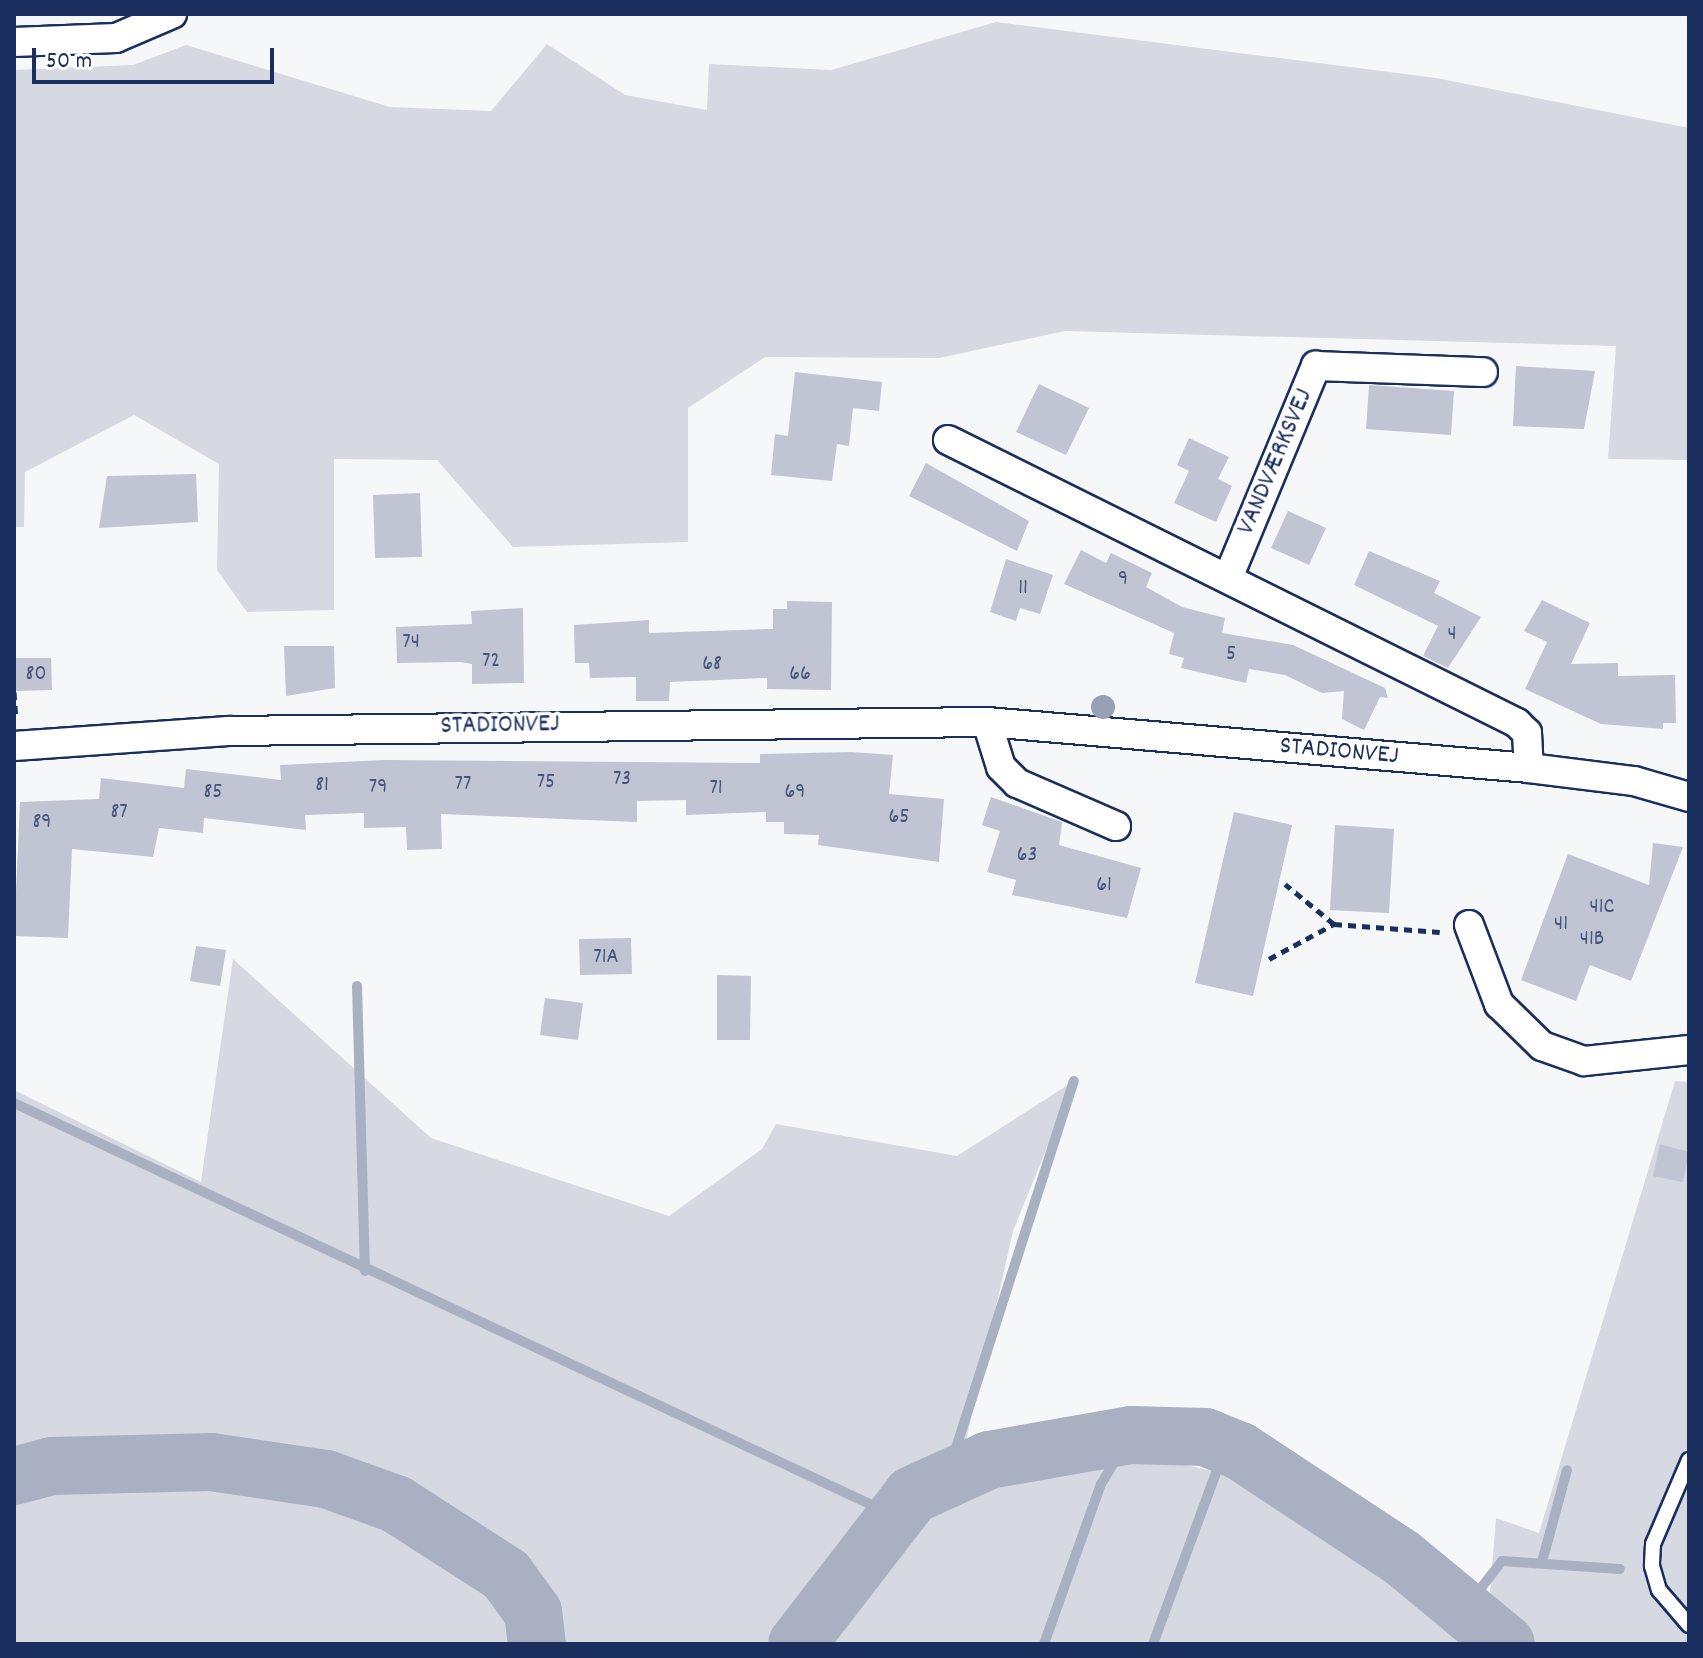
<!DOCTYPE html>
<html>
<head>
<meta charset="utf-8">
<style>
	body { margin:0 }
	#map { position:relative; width:1703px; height:1658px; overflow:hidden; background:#f6f7f9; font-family:Dekko,sans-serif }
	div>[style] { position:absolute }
	.green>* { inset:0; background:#d6d9e2 }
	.stream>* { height:10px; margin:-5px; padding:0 5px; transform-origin:5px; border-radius:5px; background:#a9b0c1 }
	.river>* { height:58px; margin:-29px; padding:0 29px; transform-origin:29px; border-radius:29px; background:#a9b0c1 }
	.building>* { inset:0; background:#c0c4d3 }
	.path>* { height:5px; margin-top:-2.5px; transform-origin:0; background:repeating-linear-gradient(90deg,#1b2f5e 0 8px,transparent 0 14px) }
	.roads { filter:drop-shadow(2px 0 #1b2f5e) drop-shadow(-2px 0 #1b2f5e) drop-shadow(0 2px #1b2f5e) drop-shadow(0 -2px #1b2f5e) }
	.lane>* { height:14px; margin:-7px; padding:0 7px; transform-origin:7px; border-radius:7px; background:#fff }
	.street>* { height:28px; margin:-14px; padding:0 14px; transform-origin:14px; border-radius:14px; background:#fff }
	.trees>* { width:24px; height:24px; margin:-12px; border-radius:50%; background:#97a1b6 }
	span { translate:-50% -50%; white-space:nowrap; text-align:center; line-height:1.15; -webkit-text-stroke:7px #fff; paint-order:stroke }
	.number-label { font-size:22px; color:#44547b }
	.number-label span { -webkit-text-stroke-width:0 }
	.street-label { font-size:26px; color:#1b2f5e }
	.frame { position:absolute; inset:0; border:16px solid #1b2f5e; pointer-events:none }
	.scale { position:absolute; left:32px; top:48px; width:242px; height:36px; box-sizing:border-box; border:4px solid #1b2f5e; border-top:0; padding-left:10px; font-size:24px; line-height:28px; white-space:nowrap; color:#1b2f5e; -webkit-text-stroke:6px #fff; paint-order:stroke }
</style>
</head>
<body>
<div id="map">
	<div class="green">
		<i style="clip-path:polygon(996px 22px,1436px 78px,1689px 128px,1689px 460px,1608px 459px,1616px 346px,1065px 331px,939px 358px,765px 357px,688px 408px,688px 542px,513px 547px,437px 460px,334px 459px,334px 610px,247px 612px,217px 570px,219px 464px,134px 415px,25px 472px,24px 527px,14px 527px,14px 70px,133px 65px,186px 45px,390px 107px,491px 111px,547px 44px,625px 95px,707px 110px,709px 64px,831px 70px)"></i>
		<i style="clip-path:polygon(233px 959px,431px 1138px,669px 1216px,762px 1149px,776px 1124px,957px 1156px,1074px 1081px,1013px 1231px,953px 1499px,1095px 1462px,1161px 1459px,1233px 1476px,1424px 1606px,1465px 1644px,14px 1644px,14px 1090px,201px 1182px)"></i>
		<i style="clip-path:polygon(1675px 1081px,1689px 1082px,1689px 1644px,1528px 1644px,1490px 1593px,1496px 1518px,1539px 1533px)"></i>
	</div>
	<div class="stream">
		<i style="left:357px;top:986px;width:285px;rotate:88.4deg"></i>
		<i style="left:14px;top:1103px;width:969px;rotate:25.11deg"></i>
		<i style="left:946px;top:1479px;width:418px;rotate:-72.2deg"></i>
		<i style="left:1542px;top:1562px;width:95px;rotate:-74.8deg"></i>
		<i style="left:1467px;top:1606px;width:57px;rotate:-52.1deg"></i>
		<i style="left:1502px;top:1561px;width:118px;rotate:3.9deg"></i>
		<i style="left:1044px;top:1644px;width:170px;rotate:-70.4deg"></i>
		<i style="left:1101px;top:1484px;width:57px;rotate:-58.5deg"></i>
		<i style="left:1153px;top:1644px;width:211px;rotate:-69.8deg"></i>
	</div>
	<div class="river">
		<i style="left:14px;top:1476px;width:39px;rotate:-15deg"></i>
		<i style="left:52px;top:1466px;width:159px;rotate:-1.4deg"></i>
		<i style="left:211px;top:1462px;width:116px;rotate:8.4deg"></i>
		<i style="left:326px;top:1479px;width:74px;rotate:19.7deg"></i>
		<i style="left:396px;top:1504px;width:131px;rotate:32.8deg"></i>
		<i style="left:506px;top:1575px;width:46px;rotate:53.9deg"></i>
		<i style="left:533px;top:1612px;width:32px;rotate:83deg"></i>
		<i style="left:797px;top:1644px;width:188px;rotate:-52.3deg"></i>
		<i style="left:912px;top:1495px;width:85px;rotate:-24.4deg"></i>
		<i style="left:989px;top:1460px;width:144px;rotate:-10deg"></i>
		<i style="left:1131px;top:1435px;width:74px;rotate:1.5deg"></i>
		<i style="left:1205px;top:1437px;width:38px;rotate:22deg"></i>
		<i style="left:1240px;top:1451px;width:193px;rotate:33.4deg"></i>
		<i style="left:1401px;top:1557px;width:136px;rotate:39.6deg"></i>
	</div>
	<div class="building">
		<i style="clip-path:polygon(1516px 366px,1595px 371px,1584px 429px,1513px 426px)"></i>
		<i style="clip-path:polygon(795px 372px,882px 382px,879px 411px,853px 408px,849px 446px,837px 444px,832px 481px,771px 475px,775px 434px,788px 436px)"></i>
		<i style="clip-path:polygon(1039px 384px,1089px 408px,1066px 455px,1016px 432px)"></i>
		<i style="clip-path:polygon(1369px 385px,1454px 391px,1451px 435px,1366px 429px)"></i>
		<i style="clip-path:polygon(1189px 438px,1229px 457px,1218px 479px,1232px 486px,1216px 522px,1174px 503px,1189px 471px,1177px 465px)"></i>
		<i style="clip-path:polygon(926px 463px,1029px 521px,1017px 551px,909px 496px)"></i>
		<i style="clip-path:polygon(196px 474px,198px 522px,99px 528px,107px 476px)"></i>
		<i style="clip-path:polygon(420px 493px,422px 557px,375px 558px,373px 495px)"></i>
		<i style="clip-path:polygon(1288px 511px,1326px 528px,1309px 565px,1271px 548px)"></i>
		<i style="clip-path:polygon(1081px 550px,1106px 563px,1111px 553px,1152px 573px,1146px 587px,1182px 607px,1225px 618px,1222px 633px,1293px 645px,1385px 688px,1388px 698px,1380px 697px,1364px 730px,1342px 719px,1344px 691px,1322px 693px,1285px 675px,1249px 669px,1246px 683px,1181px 668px,1184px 658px,1169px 654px,1174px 633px,1064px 584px)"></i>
		<i style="clip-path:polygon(1369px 551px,1440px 581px,1434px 593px,1481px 617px,1448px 668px,1423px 656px,1438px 626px,1354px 585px)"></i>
		<i style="clip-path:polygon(1006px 559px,1053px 575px,1040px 614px,1020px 608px,1016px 621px,990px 612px)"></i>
		<i style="clip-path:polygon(1542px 600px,1590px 623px,1571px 664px,1618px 663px,1618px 676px,1675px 675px,1676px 723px,1663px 723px,1663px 729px,1601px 724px,1525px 689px,1547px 642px,1524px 631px)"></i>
		<i style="clip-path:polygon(787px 601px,832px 602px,831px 690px,767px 689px,767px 678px,670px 682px,669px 701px,636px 701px,636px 677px,590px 678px,589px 663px,575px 663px,574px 625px,649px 620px,649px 633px,773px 629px,773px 609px,787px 609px)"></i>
		<i style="clip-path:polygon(523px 608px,524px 683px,472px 684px,472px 664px,461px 662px,397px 663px,396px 627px,472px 624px,471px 611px)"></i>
		<i style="clip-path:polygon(284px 646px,334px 646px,335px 688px,286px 696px)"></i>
		<i style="clip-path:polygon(16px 658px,51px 658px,52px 690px,16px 691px)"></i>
		<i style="clip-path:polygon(851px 752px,893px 755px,889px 794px,944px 799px,939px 862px,818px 845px,819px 835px,784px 834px,784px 822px,766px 822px,766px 812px,686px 815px,686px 800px,637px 801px,637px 822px,441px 814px,442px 849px,407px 850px,406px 827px,364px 828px,364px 813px,305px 815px,306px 830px,204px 818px,203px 833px,159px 828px,153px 857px,72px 849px,68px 938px,14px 936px,20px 802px,99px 799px,101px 778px,184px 788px,186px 769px,281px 780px,280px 765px,384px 760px,760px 763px,760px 754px)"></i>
		<i style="clip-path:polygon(991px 797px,1062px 822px,1059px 845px,1141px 868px,1127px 918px,1012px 895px,1016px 880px,987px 872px,1000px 831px,982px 825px)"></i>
		<i style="clip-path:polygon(1234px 812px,1292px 825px,1253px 996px,1195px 983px)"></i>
		<i style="clip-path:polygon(1335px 825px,1394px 829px,1389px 913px,1330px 910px)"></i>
		<i style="clip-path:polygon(1653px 843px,1683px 847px,1631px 981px,1590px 965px,1576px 1001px,1521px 980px,1568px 854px,1649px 885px)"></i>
		<i style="clip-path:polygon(631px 938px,632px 974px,580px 975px,579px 939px)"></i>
		<i style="clip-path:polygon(196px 946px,226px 950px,220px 986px,190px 981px)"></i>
		<i style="clip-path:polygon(717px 975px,751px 976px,750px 1040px,717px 1040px)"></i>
		<i style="clip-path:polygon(545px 998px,583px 1003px,578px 1040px,540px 1035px)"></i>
		<i style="clip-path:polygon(1660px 1144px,1689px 1152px,1683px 1182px,1653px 1176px)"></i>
	</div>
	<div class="path">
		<i style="left:14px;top:692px;width:27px;rotate:86deg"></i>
		<i style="left:1334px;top:924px;width:106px;rotate:4.3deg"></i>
		<i style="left:1269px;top:959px;width:74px;rotate:-28.3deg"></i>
		<i style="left:1334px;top:924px;width:63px;rotate:-140.8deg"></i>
	</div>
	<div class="roads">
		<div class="lane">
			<i style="left:1689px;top:1460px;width:91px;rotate:113.2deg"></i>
			<i style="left:1653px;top:1544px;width:22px;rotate:93deg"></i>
			<i style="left:1652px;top:1566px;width:25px;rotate:74deg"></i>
			<i style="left:1659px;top:1590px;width:46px;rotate:49.4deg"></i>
		</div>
		<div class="street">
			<i style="left:14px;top:42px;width:102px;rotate:-2.2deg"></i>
			<i style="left:116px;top:38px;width:61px;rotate:-23.2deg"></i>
			<i style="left:948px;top:440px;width:635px;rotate:26.44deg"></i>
			<i style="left:1517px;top:723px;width:14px;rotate:45deg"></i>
			<i style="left:1527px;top:733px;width:35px;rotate:87deg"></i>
			<i style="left:1228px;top:578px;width:230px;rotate:-67.5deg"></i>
			<i style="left:1316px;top:366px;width:167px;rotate:2.1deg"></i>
			<i style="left:987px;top:722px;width:47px;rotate:72.7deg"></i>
			<i style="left:1001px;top:767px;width:23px;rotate:45deg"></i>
			<i style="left:1017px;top:783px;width:108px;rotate:23.5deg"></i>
			<i style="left:14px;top:746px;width:215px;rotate:-4deg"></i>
			<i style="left:228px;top:731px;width:759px;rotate:-0.68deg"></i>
			<i style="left:987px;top:722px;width:544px;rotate:4.85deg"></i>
			<i style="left:1529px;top:768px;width:106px;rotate:7.1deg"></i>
			<i style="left:1634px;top:781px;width:57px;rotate:16.2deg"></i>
			<i style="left:1469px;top:925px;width:85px;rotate:69.2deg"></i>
			<i style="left:1499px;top:1004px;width:60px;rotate:44.3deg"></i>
			<i style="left:1542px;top:1046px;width:45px;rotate:19.7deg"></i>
			<i style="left:1584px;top:1061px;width:106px;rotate:-6deg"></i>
		</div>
	</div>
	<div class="trees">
		<i style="left:1103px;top:707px"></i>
	</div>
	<div class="number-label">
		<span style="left:1123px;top:580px">9</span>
		<span style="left:1023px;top:589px">11</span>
		<span style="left:1452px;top:635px">4</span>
		<span style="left:411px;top:643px">74</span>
		<span style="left:1231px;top:655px">5</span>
		<span style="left:491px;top:662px">72</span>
		<span style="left:712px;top:665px">68</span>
		<span style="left:36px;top:675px">80</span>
		<span style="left:800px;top:675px">66</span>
		<span style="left:622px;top:780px">73</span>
		<span style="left:546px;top:783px">75</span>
		<span style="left:463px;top:785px">77</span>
		<span style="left:322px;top:786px">81</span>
		<span style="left:378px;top:788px">79</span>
		<span style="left:716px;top:789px">71</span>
		<span style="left:213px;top:793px">85</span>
		<span style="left:795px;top:793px">69</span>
		<span style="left:119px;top:813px">87</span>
		<span style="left:899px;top:818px">65</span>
		<span style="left:42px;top:823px">89</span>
		<span style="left:1027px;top:856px">63</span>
		<span style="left:1104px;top:886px">61</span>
		<span style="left:1602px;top:908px">41C</span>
		<span style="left:1561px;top:925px">41</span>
		<span style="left:1592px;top:940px">41B</span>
		<span style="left:606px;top:958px">71A</span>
	</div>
	<div class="street-label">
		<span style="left:1276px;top:462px;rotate:-67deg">VANDVÆRKSVEJ</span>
		<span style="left:500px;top:726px;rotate:-1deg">STADIONVEJ</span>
		<span style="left:1339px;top:752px;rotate:5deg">STADIONVEJ</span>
	</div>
	<div class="frame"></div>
	<div class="scale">50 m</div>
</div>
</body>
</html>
